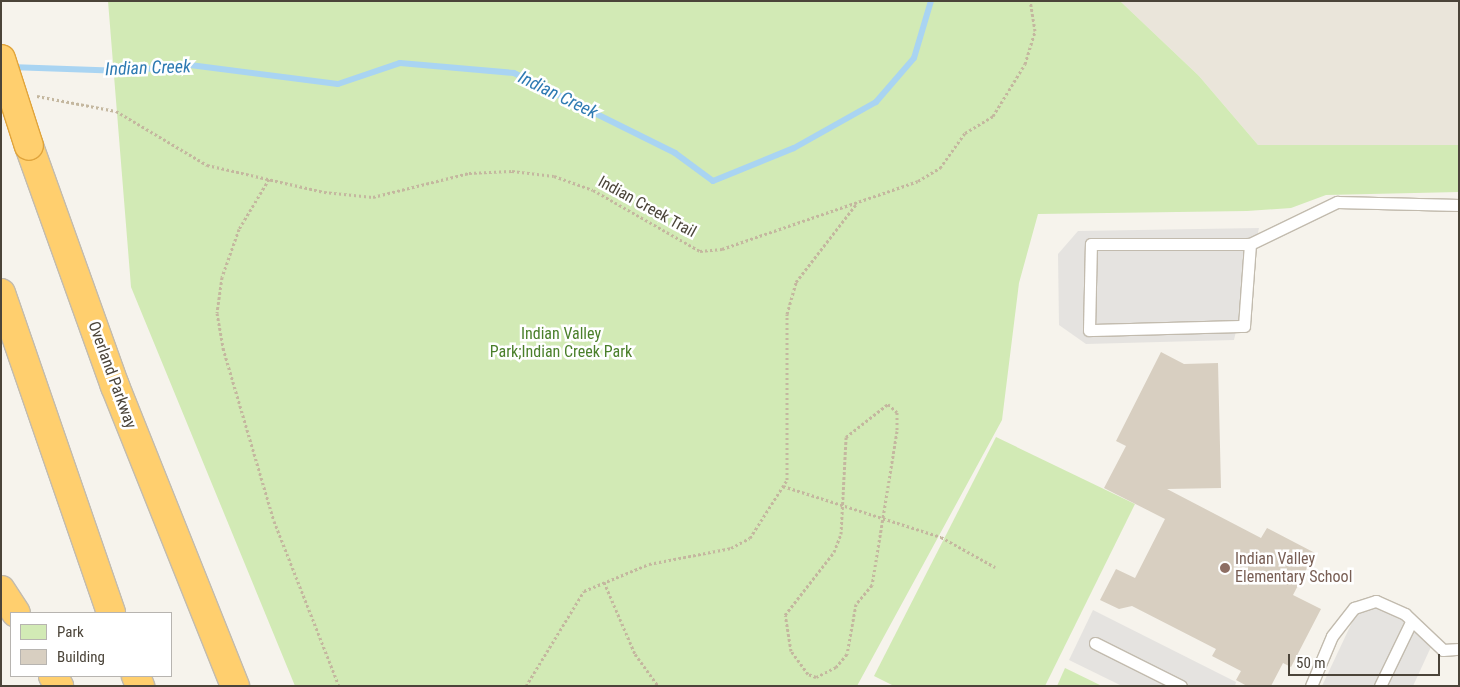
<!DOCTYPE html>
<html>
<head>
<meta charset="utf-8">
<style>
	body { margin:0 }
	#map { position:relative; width:1460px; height:687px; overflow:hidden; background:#f6f3ec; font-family:"Roboto Condensed",sans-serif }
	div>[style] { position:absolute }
	.residential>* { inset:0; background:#eae5da }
	.green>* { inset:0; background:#d2eab5 }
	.parking>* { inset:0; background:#e5e3e0 }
	.stream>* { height:6px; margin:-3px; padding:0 3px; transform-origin:3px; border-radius:3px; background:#a9d4f2 }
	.building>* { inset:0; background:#d8cfc1 }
	.path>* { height:3px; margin-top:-1.5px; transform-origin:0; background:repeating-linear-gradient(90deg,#c4b79f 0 2.5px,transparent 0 5px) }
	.roads { filter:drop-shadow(1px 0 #c2bbae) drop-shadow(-1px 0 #c2bbae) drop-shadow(0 1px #c2bbae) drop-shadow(0 -1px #c2bbae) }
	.lane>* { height:11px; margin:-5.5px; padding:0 5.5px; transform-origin:5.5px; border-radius:5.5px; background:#fff }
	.highway>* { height:28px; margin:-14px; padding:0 14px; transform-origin:14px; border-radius:14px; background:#ffcf6e }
	.bridges { filter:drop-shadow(1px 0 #e0a43c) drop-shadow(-1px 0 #e0a43c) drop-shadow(0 1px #e0a43c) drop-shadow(0 -1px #e0a43c) }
	.highway-bridge>* { height:28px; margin:-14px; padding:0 14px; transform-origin:14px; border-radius:14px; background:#ffcf6e }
	.dots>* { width:14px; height:14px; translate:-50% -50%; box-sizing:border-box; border:2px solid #fff; border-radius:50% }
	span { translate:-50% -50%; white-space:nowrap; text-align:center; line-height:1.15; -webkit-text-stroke:5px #fff; paint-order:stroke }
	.street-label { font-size:16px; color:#4b4439 }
	.park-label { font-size:16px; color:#4a7f2a }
	.education-label { font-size:16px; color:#785e54 }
	.left { translate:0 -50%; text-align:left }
	.water-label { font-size:18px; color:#2e7ab2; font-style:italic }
	.frame { position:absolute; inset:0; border:2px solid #4b4439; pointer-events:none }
	.legend { position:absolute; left:10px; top:612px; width:162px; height:65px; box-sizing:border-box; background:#fff; border:1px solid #b7b4b0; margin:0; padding:6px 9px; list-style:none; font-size:15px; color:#4b4439 }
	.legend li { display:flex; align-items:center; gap:10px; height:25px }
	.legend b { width:25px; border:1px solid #b7b4b0 }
	.scale { position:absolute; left:1288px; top:654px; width:152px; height:22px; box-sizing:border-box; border:2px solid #4b4439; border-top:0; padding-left:6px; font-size:15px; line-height:18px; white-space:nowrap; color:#4b4439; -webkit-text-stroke:4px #fff; paint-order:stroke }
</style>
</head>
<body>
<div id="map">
	<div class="residential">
		<i style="clip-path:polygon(1120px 1px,1459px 1px,1459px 145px,1258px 145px,1199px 76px)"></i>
	</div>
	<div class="green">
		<i style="clip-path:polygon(108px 1px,1120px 1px,1199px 76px,1258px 145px,1459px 145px,1459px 192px,1326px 195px,1291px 208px,1247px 211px,1038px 214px,1019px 283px,1002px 420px,857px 686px,295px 686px,131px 287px)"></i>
		<i style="clip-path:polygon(996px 437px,1135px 504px,1045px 686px,894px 686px,874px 676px)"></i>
		<i style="clip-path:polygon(1065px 668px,1102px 686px,1057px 686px)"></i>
	</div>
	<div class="parking">
		<i style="clip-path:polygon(1259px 228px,1234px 340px,1086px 344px,1059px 325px,1058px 254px,1078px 231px)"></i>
		<i style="clip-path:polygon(1363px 599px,1436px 636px,1413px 686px,1322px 686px)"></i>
		<i style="clip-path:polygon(1093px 610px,1236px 682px,1235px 686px,1122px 686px,1069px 660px)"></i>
	</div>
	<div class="stream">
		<i style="left:10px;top:67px;width:114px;rotate:2deg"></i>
		<i style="left:124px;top:71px;width:66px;rotate:-5.2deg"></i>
		<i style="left:190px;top:65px;width:149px;rotate:7.3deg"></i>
		<i style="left:338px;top:84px;width:65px;rotate:-18.7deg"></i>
		<i style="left:400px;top:63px;width:114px;rotate:5deg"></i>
		<i style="left:514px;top:73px;width:180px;rotate:26.4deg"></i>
		<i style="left:675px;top:153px;width:47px;rotate:36.4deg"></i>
		<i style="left:713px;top:181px;width:87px;rotate:-22.2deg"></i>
		<i style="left:794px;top:148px;width:94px;rotate:-29.3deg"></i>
		<i style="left:876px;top:102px;width:58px;rotate:-49.2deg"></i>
		<i style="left:914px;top:58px;width:59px;rotate:-73.4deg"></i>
	</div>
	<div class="building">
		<i style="clip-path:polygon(1161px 352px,1184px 364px,1218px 363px,1221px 488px,1167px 489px,1261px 538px,1267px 528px,1315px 553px,1293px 595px,1321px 609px,1291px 667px,1283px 663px,1271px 686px,1247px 686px,1236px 680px,1241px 671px,1212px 656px,1216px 649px,1132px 606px,1119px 609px,1100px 600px,1116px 569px,1135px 578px,1165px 519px,1104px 488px,1126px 446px,1116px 441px)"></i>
	</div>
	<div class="path">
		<i style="left:37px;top:96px;width:80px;rotate:10.8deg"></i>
		<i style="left:116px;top:111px;width:106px;rotate:30.7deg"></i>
		<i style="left:207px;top:165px;width:120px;rotate:13deg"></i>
		<i style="left:324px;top:192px;width:49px;rotate:5.8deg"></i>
		<i style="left:373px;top:197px;width:99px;rotate:-14deg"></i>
		<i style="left:469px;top:173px;width:43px;rotate:-2.7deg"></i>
		<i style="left:512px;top:171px;width:42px;rotate:6.8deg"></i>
		<i style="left:554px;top:176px;width:41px;rotate:19.7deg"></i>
		<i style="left:593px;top:190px;width:123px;rotate:29.7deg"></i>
		<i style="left:700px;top:251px;width:22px;rotate:-5deg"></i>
		<i style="left:722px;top:249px;width:207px;rotate:-19.1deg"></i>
		<i style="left:918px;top:181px;width:26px;rotate:-31deg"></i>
		<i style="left:940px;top:168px;width:43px;rotate:-54.5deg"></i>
		<i style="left:965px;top:133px;width:33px;rotate:-31deg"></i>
		<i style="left:993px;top:116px;width:61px;rotate:-58.4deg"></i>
		<i style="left:1025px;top:64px;width:34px;rotate:-73deg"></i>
		<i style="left:1035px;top:31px;width:30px;rotate:-99deg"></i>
		<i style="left:269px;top:179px;width:58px;rotate:121deg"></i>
		<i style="left:239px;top:229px;width:51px;rotate:109.5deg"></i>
		<i style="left:222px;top:277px;width:36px;rotate:98deg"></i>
		<i style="left:217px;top:313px;width:36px;rotate:80deg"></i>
		<i style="left:223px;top:348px;width:180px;rotate:73.6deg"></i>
		<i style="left:274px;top:521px;width:177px;rotate:68.5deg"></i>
		<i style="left:888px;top:404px;width:12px;rotate:42deg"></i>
		<i style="left:897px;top:412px;width:19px;rotate:90deg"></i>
		<i style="left:897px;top:431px;width:156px;rotate:99.2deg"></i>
		<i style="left:872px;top:585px;width:25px;rotate:130deg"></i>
		<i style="left:856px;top:604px;width:51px;rotate:100.2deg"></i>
		<i style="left:847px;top:654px;width:17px;rotate:130deg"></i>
		<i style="left:836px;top:667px;width:22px;rotate:153deg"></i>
		<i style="left:816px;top:677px;width:9px;rotate:-159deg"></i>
		<i style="left:808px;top:674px;width:29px;rotate:-126deg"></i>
		<i style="left:791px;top:651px;width:36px;rotate:-99deg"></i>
		<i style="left:785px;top:615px;width:80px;rotate:-52.1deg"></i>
		<i style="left:834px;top:552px;width:19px;rotate:-69deg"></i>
		<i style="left:841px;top:534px;width:97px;rotate:-87deg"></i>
		<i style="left:846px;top:437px;width:53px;rotate:-38.2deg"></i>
		<i style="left:783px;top:486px;width:166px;rotate:17.9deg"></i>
		<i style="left:941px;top:537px;width:62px;rotate:29.1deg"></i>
		<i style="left:604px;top:582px;width:78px;rotate:66.7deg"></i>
		<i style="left:635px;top:654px;width:39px;rotate:54deg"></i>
		<i style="left:526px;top:686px;width:111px;rotate:-58.6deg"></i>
		<i style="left:584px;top:591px;width:70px;rotate:-22.6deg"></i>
		<i style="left:649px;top:564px;width:84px;rotate:-11deg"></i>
		<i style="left:731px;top:548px;width:21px;rotate:-28deg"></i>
		<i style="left:750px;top:538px;width:69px;rotate:-57.5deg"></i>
		<i style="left:787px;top:480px;width:166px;rotate:-90deg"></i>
		<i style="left:787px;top:314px;width:33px;rotate:-74deg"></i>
		<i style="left:796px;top:282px;width:100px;rotate:-52.3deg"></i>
	</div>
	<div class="roads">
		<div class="lane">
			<i style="left:1250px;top:244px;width:82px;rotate:94.2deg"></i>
			<i style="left:1244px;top:326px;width:155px;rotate:178.5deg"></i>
			<i style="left:1089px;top:330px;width:86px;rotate:-88.7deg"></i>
			<i style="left:1091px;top:244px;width:159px"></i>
			<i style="left:1250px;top:244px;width:97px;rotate:-25.8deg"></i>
			<i style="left:1337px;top:202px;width:122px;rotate:1.4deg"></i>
			<i style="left:1095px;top:643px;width:96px;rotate:26.6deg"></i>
			<i style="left:1311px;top:686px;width:54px;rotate:-67.2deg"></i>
			<i style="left:1332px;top:636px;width:36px;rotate:-52deg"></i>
			<i style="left:1354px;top:608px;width:23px;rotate:-18deg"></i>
			<i style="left:1376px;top:601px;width:32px;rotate:24deg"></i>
			<i style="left:1405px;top:614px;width:52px;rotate:43.5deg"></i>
			<i style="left:1443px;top:650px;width:16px;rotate:-4deg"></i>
			<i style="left:1380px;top:686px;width:71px;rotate:-64.2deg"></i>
		</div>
		<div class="highway">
			<i style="left:29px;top:146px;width:255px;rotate:70.3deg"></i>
			<i style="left:115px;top:386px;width:323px;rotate:68.2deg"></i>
			<i style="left:1px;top:293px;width:338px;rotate:71deg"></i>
			<i style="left:1px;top:590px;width:27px;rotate:57deg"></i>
			<i style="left:53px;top:676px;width:12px;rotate:59deg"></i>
			<i style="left:136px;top:676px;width:11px;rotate:68deg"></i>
		</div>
	</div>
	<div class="bridges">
		<div class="highway-bridge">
			<i style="left:1px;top:59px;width:91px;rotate:72.2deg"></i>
		</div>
	</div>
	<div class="dots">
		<i style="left:1225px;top:568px;background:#8d6e63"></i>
	</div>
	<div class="street-label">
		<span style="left:647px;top:207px;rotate:29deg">Indian Creek Trail</span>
		<span style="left:112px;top:375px;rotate:70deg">Overland Parkway</span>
	</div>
	<div class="park-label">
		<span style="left:561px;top:343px">Indian Valley<br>Park;Indian Creek Park</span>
	</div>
	<div class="education-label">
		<span class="left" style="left:1235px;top:568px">Indian Valley<br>Elementary School</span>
	</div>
	<div class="water-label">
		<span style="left:148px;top:68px;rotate:-2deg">Indian Creek</span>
		<span style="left:558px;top:95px;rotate:26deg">Indian Creek</span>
	</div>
	<div class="frame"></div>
	<ul class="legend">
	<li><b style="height:14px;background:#d2eab5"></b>Park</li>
	<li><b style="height:14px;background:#d8cfc1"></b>Building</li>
	</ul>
	<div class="scale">50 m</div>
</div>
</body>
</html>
